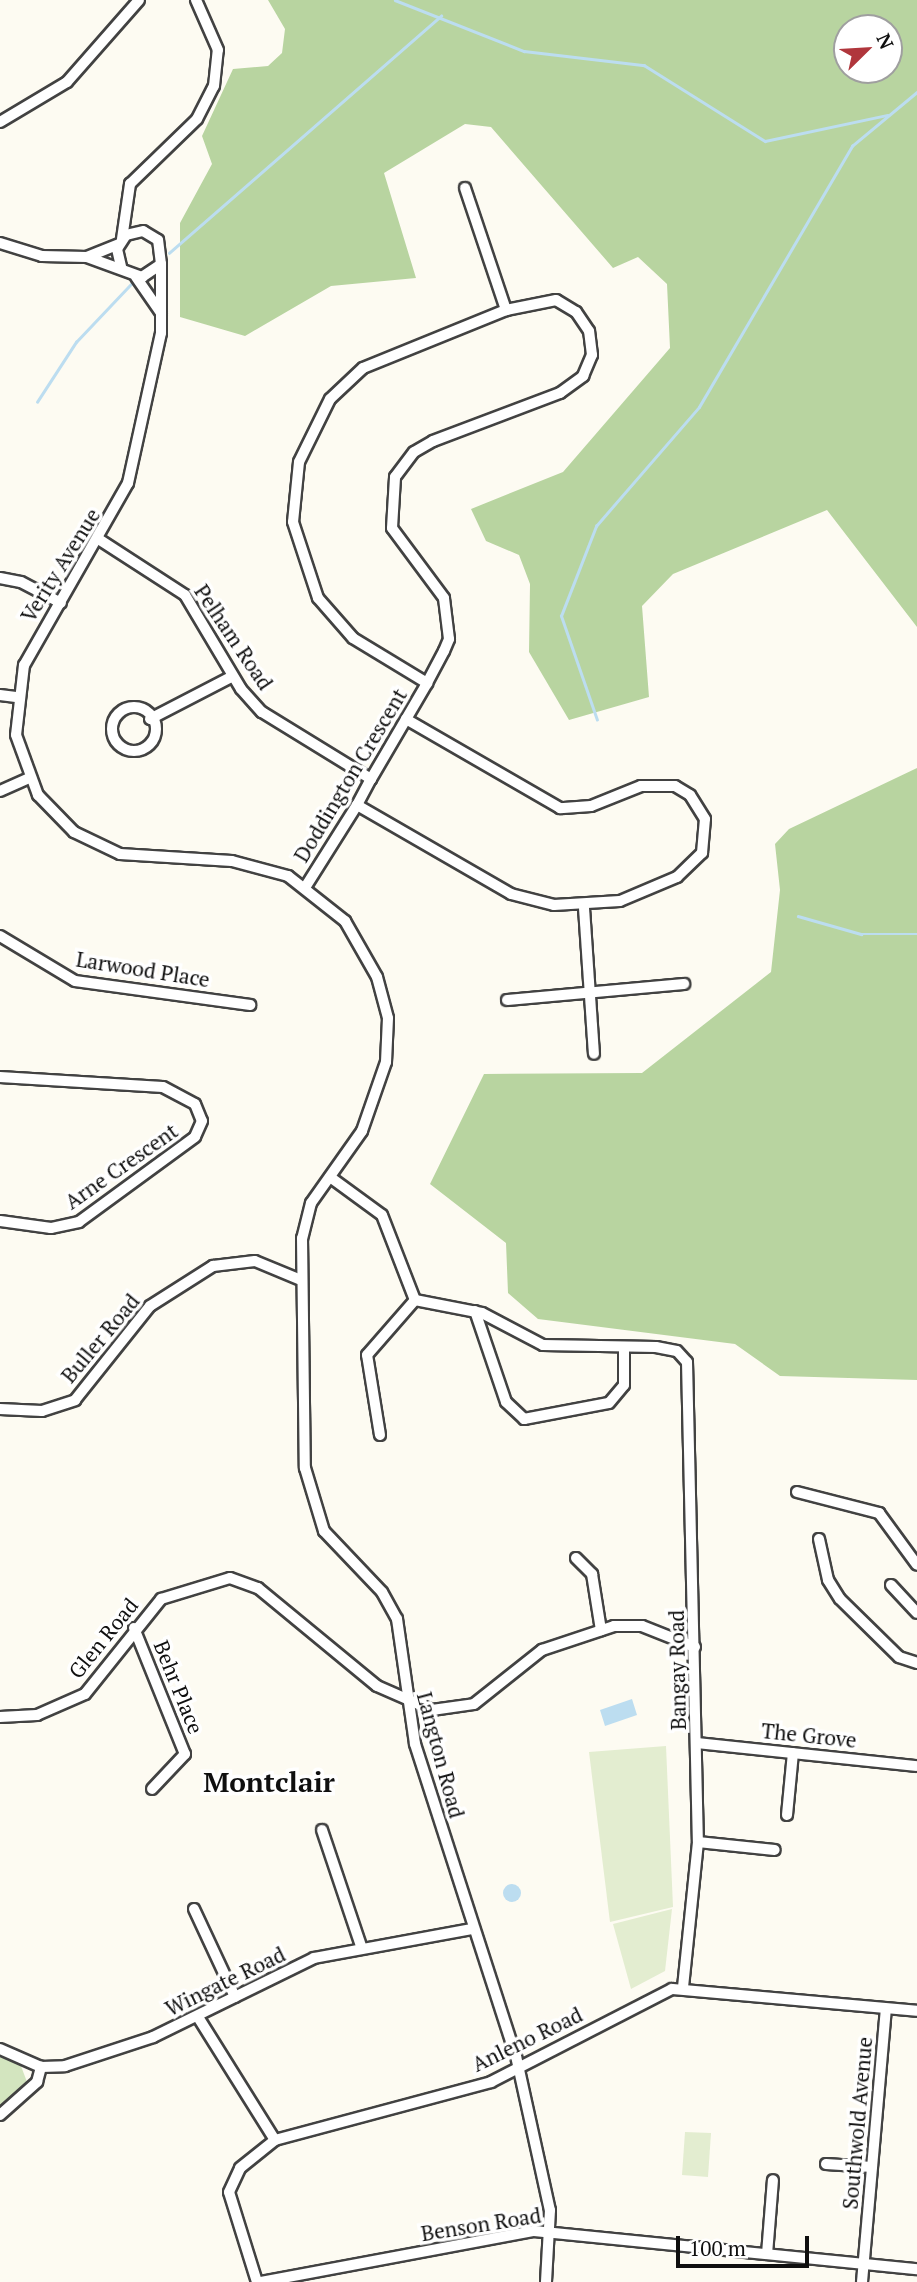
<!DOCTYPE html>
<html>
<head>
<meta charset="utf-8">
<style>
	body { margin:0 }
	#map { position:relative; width:917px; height:2282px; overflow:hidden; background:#fdfbf2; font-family:"PT Serif",serif }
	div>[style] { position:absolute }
	.green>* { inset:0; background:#d3e5bf }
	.forest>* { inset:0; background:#b8d4a0 }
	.pitch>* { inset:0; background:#e3edd0 }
	.water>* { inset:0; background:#bcddf0 }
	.round { border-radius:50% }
	.stream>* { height:2.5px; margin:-1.25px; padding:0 1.25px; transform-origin:1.25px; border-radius:1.25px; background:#bcddf0 }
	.roads { filter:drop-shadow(2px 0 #424242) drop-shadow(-2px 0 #424242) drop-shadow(0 2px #424242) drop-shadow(0 -2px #424242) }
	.street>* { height:10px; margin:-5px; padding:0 5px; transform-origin:5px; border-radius:5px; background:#fff }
	.street>.ring { margin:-5px; padding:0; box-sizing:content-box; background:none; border:10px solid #fff; border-radius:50% }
	span { translate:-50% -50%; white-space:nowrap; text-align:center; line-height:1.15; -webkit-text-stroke:7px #fff; paint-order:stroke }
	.street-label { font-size:21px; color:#0f0f0f }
	.district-label { font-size:28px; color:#0f0f0f; font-weight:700 }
	.north { position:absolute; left:833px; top:14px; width:70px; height:70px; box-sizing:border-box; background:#fff; border:2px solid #9f9f9f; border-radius:50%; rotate:66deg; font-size:19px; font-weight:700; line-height:28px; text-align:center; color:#0f0f0f }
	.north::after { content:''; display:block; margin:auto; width:24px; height:32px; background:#b0363c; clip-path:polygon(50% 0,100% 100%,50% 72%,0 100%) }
	.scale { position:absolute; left:676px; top:2236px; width:133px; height:32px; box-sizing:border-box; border:4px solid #0f0f0f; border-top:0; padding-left:9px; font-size:21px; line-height:24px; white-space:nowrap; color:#0f0f0f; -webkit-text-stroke:5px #fff; paint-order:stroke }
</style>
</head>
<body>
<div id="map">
	<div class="green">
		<i style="clip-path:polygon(0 2056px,21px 2066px,27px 2082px,0 2108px)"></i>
	</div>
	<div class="forest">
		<i style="clip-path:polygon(evenodd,268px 0,917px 0,917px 627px,827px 510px,673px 574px,642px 606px,649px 697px,569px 720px,529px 652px,530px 584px,519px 555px,486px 541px,471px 509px,563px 472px,670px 348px,667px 284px,638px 257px,613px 268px,491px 127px,465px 124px,384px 173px,416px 278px,331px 286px,245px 336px,180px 317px,180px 223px,212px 164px,202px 136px,233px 69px,268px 66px,282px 53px,285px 29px,268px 0,889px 28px,889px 70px,847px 70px,847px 28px,889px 28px)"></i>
		<i style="clip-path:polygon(917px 768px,917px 1380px,780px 1376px,735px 1344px,538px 1319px,508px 1293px,506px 1243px,430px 1184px,484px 1074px,642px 1073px,771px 972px,780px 890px,775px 844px,789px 829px)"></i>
	</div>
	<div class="pitch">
		<i style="clip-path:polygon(666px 1746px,673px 1907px,610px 1922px,589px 1752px)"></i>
		<i style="clip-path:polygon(672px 1909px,665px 1971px,631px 1989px,613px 1924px)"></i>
		<i style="clip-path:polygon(685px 2132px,711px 2133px,708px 2177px,682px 2175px)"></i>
	</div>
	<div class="water">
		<i style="clip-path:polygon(632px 1699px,637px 1715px,605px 1726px,600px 1710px)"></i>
		<i class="round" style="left:503px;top:1884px;width:18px;height:18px"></i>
	</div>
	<div class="stream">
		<i style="left:395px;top:0;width:139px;rotate:21.6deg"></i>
		<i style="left:524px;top:51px;width:121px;rotate:6.7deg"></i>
		<i style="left:644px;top:65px;width:143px;rotate:32.1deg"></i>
		<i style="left:765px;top:141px;width:125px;rotate:-12deg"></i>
		<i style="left:169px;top:253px;width:361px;rotate:-41.1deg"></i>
		<i style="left:37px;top:402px;width:72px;rotate:-57deg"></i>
		<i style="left:76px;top:342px;width:80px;rotate:-46.5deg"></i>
		<i style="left:597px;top:720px;width:110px;rotate:-109.1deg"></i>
		<i style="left:561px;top:616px;width:97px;rotate:-68.7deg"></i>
		<i style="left:596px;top:526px;width:157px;rotate:-49.1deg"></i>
		<i style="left:699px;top:407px;width:303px;rotate:-59.6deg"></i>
		<i style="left:852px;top:146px;width:85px;rotate:-39.7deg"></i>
		<i style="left:798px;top:916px;width:66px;rotate:15.9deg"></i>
		<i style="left:861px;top:934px;width:56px"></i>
	</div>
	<div class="roads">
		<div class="street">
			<i style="left:0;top:122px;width:78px;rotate:-30.8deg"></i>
			<i style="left:67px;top:82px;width:109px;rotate:-48.7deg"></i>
			<i style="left:465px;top:188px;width:129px;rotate:71.4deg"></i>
			<i style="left:122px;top:239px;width:56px;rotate:-81.7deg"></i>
			<i style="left:130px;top:184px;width:93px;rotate:-44.1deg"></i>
			<i style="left:197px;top:119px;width:37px;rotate:-63deg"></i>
			<i style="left:214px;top:86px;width:36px;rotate:-84deg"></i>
			<i style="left:218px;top:50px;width:55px;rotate:-113.7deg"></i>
			<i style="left:0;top:243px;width:44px;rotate:17.2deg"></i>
			<i style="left:42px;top:256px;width:45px;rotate:1.3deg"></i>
			<i style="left:87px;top:257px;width:59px;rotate:20deg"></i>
			<i style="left:142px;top:277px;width:23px;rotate:-34deg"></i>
			<i style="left:161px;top:264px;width:24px;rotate:-97deg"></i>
			<i style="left:158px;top:240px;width:17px;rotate:-149deg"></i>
			<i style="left:143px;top:231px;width:17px;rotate:167deg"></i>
			<i style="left:126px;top:235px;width:17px;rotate:123deg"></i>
			<i style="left:117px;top:249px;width:18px;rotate:77deg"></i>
			<i style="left:87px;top:257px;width:35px;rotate:-22deg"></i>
			<i style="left:161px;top:264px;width:69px;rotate:90deg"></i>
			<i style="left:161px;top:333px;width:154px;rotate:102.4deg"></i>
			<i style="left:128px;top:483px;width:210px;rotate:119.7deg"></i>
			<i style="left:24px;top:665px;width:70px;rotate:96.5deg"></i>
			<i style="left:16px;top:735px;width:64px;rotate:69.9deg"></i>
			<i style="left:38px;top:795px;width:52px;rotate:45.8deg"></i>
			<i style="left:74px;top:832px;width:51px;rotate:25.6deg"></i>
			<i style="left:120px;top:854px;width:112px;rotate:3.6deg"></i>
			<i style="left:232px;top:861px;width:58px;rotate:15deg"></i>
			<i style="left:288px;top:876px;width:73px;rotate:38.3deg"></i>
			<i style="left:345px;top:921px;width:64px;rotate:60.3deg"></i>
			<i style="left:377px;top:977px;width:42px;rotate:75deg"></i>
			<i style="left:388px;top:1018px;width:44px;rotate:92.6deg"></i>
			<i style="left:386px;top:1062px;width:73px;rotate:109.2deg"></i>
			<i style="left:362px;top:1131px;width:88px;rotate:125.3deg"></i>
			<i style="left:311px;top:1203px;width:36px;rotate:104deg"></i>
			<i style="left:302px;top:1238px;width:230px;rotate:89.3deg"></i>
			<i style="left:305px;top:1468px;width:66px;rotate:73.2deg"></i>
			<i style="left:324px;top:1531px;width:84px;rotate:46.4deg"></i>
			<i style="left:382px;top:1592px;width:31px;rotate:61deg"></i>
			<i style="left:397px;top:1619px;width:126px;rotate:81.8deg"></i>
			<i style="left:415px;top:1744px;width:328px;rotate:72.1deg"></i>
			<i style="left:516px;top:2056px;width:158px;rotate:77.6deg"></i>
			<i style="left:550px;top:2210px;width:72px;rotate:93.2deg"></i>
			<i style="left:136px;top:277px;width:44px;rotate:55.2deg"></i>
			<i style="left:100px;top:540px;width:101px;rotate:32.9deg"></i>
			<i style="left:185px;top:595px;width:109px;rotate:59.2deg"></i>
			<i style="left:241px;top:689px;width:31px;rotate:48deg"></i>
			<i style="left:262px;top:712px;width:128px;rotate:31.6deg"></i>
			<i style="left:0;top:578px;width:21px;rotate:11deg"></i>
			<i style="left:21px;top:582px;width:45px;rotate:27.7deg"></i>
			<i style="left:0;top:695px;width:16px;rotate:7deg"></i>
			<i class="ring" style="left:112px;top:707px;width:34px;height:34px"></i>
			<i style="left:150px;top:719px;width:93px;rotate:-27.4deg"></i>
			<i style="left:0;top:791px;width:32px;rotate:-24deg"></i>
			<i style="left:357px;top:805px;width:178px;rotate:30deg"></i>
			<i style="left:511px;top:894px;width:44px;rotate:14.3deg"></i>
			<i style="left:554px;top:905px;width:66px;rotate:-3.5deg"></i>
			<i style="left:620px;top:901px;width:62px;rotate:-22.8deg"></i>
			<i style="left:677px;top:877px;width:35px;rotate:-44deg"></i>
			<i style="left:702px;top:853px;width:34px;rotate:-85deg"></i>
			<i style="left:705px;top:819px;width:28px;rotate:-122deg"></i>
			<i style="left:690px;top:795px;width:17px;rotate:-149deg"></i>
			<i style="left:675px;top:786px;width:34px;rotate:180deg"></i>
			<i style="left:641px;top:786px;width:54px;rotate:158.2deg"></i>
			<i style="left:591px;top:806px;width:31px;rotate:176deg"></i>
			<i style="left:560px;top:808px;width:178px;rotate:-150deg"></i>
			<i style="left:306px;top:886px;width:96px;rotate:-57.8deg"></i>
			<i style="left:357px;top:805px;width:30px;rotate:-62deg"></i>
			<i style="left:371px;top:779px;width:111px;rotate:-59.7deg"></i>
			<i style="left:427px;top:683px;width:36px;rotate:-62deg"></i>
			<i style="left:444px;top:651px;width:13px;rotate:-67deg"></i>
			<i style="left:449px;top:639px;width:41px;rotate:-97deg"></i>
			<i style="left:444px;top:598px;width:87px;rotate:-126.6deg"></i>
			<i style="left:392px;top:528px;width:51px;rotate:-86.6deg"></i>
			<i style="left:395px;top:477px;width:31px;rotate:-53deg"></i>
			<i style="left:414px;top:452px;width:22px;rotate:-30deg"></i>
			<i style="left:433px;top:441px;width:136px;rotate:-20.7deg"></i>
			<i style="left:560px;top:393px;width:29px;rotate:-36deg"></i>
			<i style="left:583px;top:376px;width:23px;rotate:-67deg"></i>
			<i style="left:592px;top:355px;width:24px;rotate:-97deg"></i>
			<i style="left:589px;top:331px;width:23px;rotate:-124deg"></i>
			<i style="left:576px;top:312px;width:23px;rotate:-149deg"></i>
			<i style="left:556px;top:300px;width:51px;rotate:168.7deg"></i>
			<i style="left:506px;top:310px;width:154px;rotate:157.9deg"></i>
			<i style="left:363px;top:368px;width:45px;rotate:136.8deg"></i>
			<i style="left:330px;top:399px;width:70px;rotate:116.2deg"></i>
			<i style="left:299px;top:462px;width:60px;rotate:95.7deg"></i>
			<i style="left:293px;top:522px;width:80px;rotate:71.8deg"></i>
			<i style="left:318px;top:598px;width:53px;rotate:48.8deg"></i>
			<i style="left:353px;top:638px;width:87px;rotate:31.3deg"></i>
			<i style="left:584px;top:908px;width:146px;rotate:86.1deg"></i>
			<i style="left:0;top:936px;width:87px;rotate:31deg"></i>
			<i style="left:75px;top:981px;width:177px;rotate:7.8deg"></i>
			<i style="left:507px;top:1000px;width:178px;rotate:-5.2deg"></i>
			<i style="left:0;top:1077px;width:163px;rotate:3.5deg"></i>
			<i style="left:163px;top:1087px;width:36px;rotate:28deg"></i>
			<i style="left:195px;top:1104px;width:18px;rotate:68deg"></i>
			<i style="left:202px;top:1121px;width:17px;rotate:114deg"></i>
			<i style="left:195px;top:1137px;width:144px;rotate:143.8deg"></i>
			<i style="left:79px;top:1222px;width:29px;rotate:168deg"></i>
			<i style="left:51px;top:1228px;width:51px;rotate:-172.2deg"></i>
			<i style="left:330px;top:1177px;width:64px;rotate:36.2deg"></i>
			<i style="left:382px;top:1215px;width:91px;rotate:68.8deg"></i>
			<i style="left:415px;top:1300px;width:68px;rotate:11deg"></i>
			<i style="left:482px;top:1313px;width:69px;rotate:27.7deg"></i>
			<i style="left:543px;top:1345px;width:113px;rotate:1deg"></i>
			<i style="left:656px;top:1347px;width:21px;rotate:11deg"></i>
			<i style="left:677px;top:1351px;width:15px;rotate:48deg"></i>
			<i style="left:687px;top:1362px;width:480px;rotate:88.7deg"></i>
			<i style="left:698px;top:1842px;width:147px;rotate:95.9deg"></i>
			<i style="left:475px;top:1311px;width:96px;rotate:71.2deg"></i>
			<i style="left:506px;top:1402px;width:25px;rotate:43deg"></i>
			<i style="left:524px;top:1419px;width:86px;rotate:-10.7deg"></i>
			<i style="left:609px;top:1403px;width:23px;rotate:-50deg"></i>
			<i style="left:624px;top:1385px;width:37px;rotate:-90deg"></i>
			<i style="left:0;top:1409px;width:42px;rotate:2.7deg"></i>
			<i style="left:42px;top:1411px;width:35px;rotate:-18deg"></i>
			<i style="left:75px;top:1400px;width:120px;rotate:-51.4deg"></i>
			<i style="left:150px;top:1306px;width:75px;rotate:-32.4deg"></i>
			<i style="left:213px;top:1266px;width:42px;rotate:-6.8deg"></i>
			<i style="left:255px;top:1261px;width:50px;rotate:22.4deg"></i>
			<i style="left:380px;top:1435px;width:81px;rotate:-99.2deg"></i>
			<i style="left:367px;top:1355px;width:73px;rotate:-48.9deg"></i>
			<i style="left:797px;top:1492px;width:85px;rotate:14.4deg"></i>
			<i style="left:879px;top:1513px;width:64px;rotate:53.8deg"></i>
			<i style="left:819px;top:1539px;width:42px;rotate:77.6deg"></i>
			<i style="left:828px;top:1580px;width:22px;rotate:58deg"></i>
			<i style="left:840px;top:1599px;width:83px;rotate:44.5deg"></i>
			<i style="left:899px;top:1657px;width:19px;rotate:18deg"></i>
			<i style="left:576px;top:1558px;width:23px;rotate:45deg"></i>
			<i style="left:592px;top:1574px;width:57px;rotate:80.9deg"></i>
			<i style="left:891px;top:1585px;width:38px;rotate:47deg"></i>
			<i style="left:134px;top:1628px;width:136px;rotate:68deg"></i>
			<i style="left:185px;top:1754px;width:48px;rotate:133.3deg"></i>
			<i style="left:0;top:1717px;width:37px;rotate:-3deg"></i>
			<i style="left:37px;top:1715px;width:52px;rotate:-23.6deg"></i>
			<i style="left:85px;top:1694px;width:122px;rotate:-51.3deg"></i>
			<i style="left:161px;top:1599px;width:72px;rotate:-16.9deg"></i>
			<i style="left:230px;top:1578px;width:30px;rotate:20deg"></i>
			<i style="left:258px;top:1588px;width:154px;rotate:39.5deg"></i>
			<i style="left:377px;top:1686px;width:60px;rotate:23.6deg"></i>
			<i style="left:432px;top:1710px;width:42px;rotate:-8.1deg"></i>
			<i style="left:474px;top:1704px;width:87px;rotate:-38.5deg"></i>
			<i style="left:542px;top:1650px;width:76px;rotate:-18.4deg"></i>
			<i style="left:614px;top:1626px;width:28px"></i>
			<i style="left:642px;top:1626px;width:57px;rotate:21.6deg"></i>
			<i style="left:697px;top:1743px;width:221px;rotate:6deg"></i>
			<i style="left:787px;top:1815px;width:62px;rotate:-84.5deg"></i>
			<i style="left:322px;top:1830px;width:122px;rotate:71.4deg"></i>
			<i style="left:698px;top:1842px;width:77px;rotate:5.9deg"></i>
			<i style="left:194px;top:1909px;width:97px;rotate:65deg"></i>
			<i style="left:198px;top:2017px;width:145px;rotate:58deg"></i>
			<i style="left:0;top:2049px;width:45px;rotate:23.7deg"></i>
			<i style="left:41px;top:2067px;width:24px;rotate:-2deg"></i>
			<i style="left:65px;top:2066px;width:93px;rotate:-18.2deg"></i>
			<i style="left:153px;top:2037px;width:179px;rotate:-26.1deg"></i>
			<i style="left:314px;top:1958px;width:161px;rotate:-10.4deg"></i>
			<i style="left:0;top:2115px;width:50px;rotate:-41.7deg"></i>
			<i style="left:37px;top:2082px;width:16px;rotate:-75deg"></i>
			<i style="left:826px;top:2164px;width:46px;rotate:3.7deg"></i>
			<i style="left:767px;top:2254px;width:74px;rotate:-85.4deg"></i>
			<i style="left:257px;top:2282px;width:94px;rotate:-107.3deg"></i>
			<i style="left:229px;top:2192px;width:26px;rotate:-65deg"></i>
			<i style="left:240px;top:2168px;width:45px;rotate:-38.7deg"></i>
			<i style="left:275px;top:2140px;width:224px;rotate:-15deg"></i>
			<i style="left:491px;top:2082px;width:203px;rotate:-27.2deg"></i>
			<i style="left:672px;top:1989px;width:246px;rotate:5.1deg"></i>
			<i style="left:261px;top:2282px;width:278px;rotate:-10.6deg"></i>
			<i style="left:534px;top:2231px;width:385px;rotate:5.7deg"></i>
			<i style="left:862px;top:2282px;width:274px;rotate:-85deg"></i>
		</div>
	</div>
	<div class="street-label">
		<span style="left:60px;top:565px;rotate:-58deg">Verity Avenue</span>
		<span style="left:234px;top:637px;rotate:56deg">Pelham Road</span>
		<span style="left:350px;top:775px;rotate:-59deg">Doddington Crescent</span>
		<span style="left:143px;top:969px;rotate:9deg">Larwood Place</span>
		<span style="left:121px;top:1166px;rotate:-35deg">Arne Crescent</span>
		<span style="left:100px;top:1338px;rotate:-50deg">Buller Road</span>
		<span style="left:103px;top:1638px;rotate:-51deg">Glen Road</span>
		<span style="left:677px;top:1670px;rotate:-91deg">Bangay Road</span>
		<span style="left:179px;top:1687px;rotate:68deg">Behr Place</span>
		<span style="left:809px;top:1735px;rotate:6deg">The Grove</span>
		<span style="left:441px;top:1755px;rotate:75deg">Langton Road</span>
		<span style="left:225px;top:1981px;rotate:-26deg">Wingate Road</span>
		<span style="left:527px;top:2039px;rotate:-26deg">Anleno Road</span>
		<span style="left:857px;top:2123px;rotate:-85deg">Southwold Avenue</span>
		<span style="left:481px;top:2224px;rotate:-9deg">Benson Road</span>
	</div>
	<div class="district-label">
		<span style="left:269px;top:1782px">Montclair</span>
	</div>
	<div class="north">N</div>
	<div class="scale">100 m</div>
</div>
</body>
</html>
